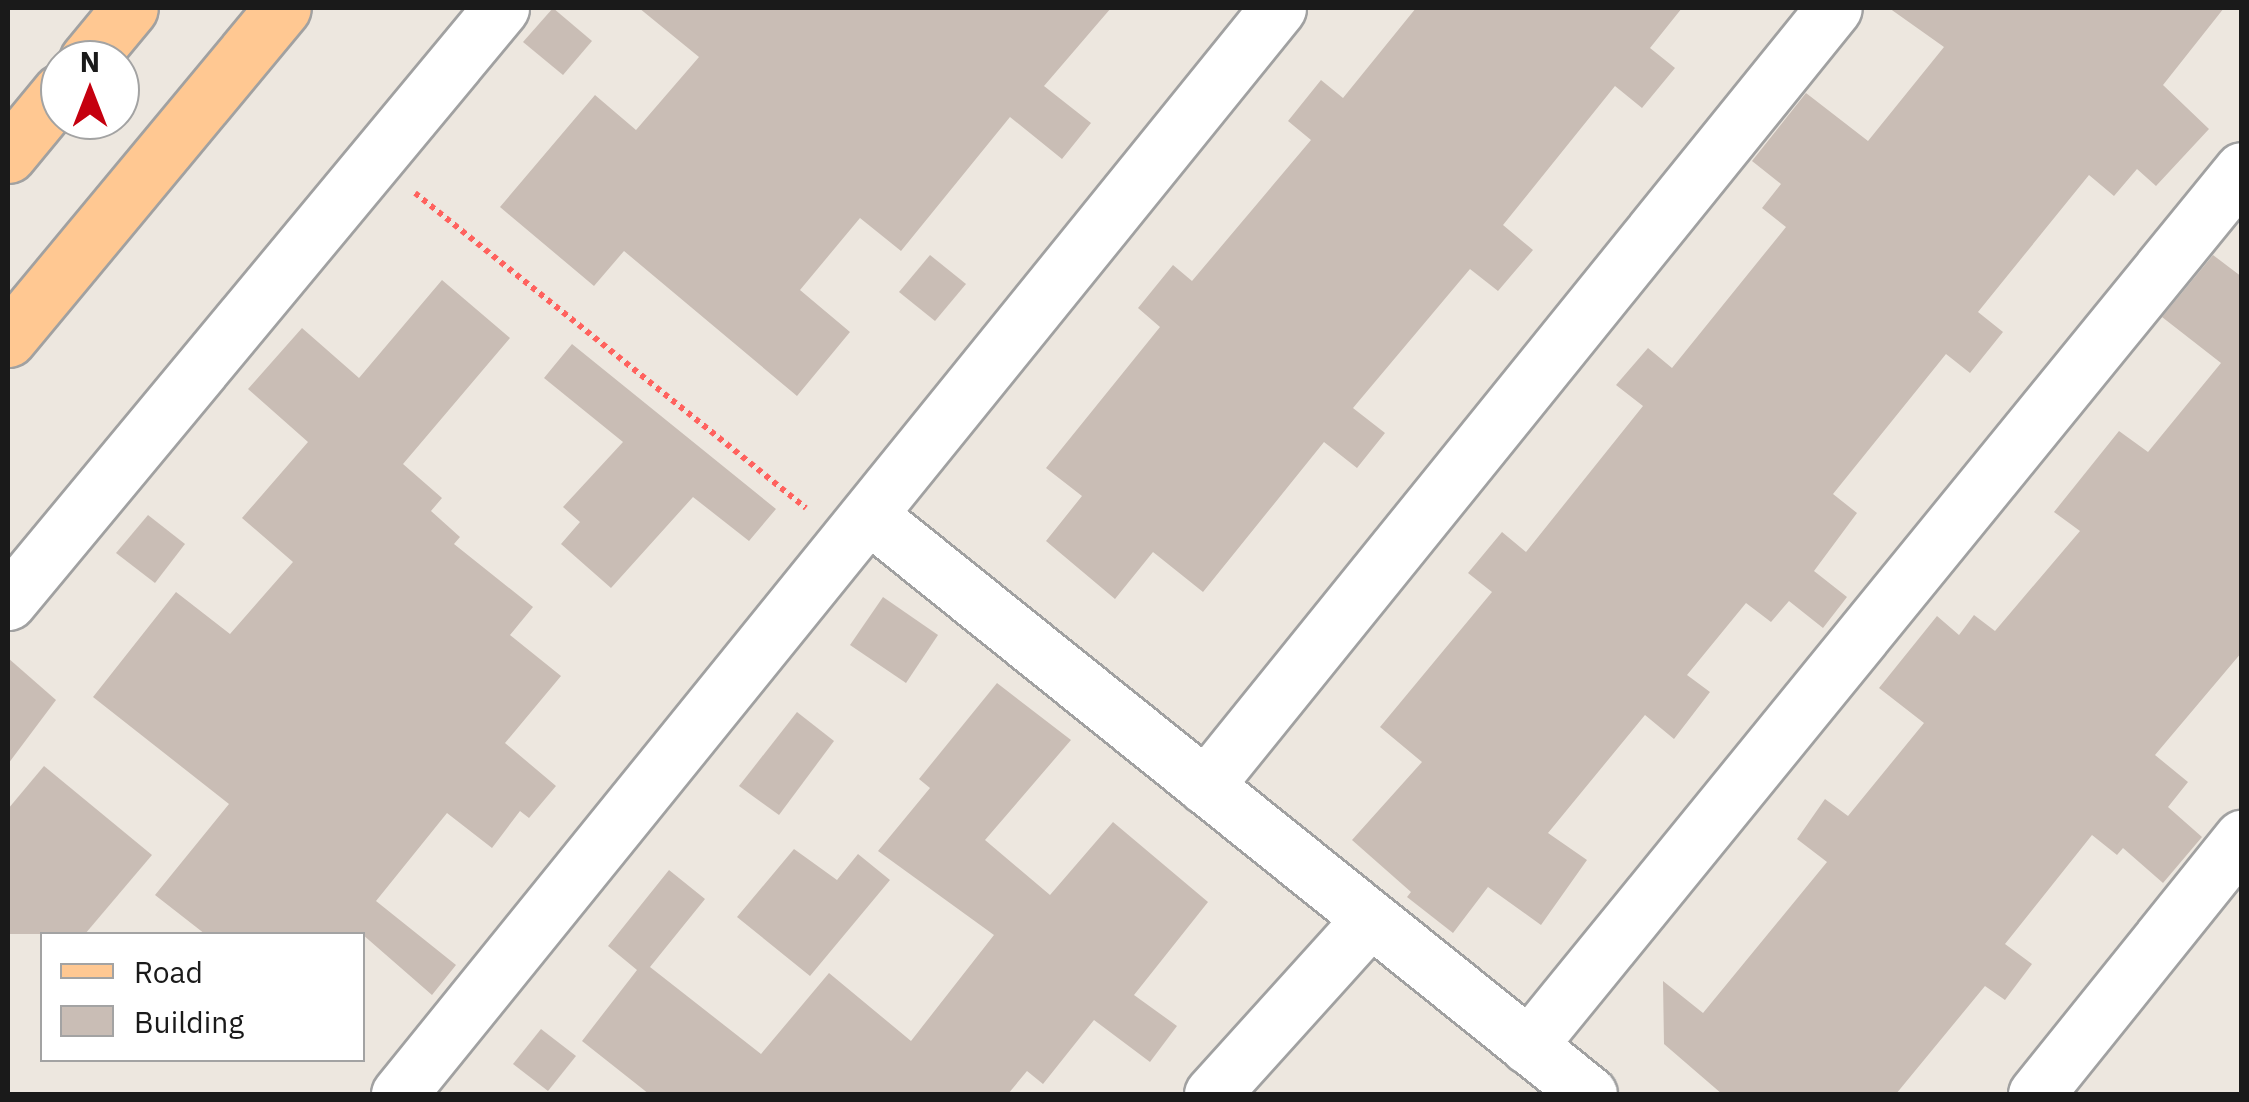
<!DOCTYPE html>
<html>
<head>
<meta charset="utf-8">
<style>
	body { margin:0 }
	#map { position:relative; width:2249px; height:1102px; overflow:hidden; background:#ede7df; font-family:"IBM Plex Sans",sans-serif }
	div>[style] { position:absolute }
	.building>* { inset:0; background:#c9bdb5 }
	.path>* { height:6px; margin-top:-3px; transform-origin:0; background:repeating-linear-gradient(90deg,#ff625e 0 5px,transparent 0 10px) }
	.roads { filter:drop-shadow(2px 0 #a1a1a1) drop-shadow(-2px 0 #a1a1a1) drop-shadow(0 2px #a1a1a1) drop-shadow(0 -2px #a1a1a1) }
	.minor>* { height:55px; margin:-27.5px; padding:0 27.5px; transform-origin:27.5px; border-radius:27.5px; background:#fff }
	.major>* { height:55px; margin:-27.5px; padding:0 27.5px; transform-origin:27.5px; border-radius:27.5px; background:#ffc892 }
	span { translate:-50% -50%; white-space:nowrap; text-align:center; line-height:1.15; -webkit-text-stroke:8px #fff; paint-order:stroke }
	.frame { position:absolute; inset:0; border:10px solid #1a1a1a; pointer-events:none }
	.legend { position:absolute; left:40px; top:932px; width:325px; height:130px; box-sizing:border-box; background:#fff; border:2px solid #a3a3a3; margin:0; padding:12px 18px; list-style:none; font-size:30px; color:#1a1a1a }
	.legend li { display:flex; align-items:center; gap:20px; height:50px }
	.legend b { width:50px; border:2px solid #a3a3a3 }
	.north { position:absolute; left:40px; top:40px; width:100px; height:100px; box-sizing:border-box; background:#fff; border:2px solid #a3a3a3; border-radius:50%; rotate:0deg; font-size:28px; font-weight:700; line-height:40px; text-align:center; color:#1a1a1a }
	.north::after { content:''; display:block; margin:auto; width:35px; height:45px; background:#c5000f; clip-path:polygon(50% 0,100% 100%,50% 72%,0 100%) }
</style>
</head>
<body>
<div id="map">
	<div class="building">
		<i style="clip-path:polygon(553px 8px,592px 41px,563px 75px,523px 42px)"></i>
		<i style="clip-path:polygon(639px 8px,1111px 8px,1044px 86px,1091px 123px,1062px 159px,1010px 117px,901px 251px,860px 218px,800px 290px,850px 332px,797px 396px,624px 251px,594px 286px,500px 207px,595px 95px,636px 130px,699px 57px)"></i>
		<i style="clip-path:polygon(1416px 8px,1682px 8px,1650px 48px,1675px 68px,1642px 108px,1615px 86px,1503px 225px,1533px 250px,1498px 291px,1470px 269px,1353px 408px,1385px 433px,1357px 468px,1324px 442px,1203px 592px,1153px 552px,1115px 599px,1046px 541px,1082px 496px,1046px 468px,1160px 327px,1138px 308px,1173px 265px,1192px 281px,1311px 140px,1288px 121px,1321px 80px,1343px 98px)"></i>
		<i style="clip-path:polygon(1889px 8px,2224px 8px,2163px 85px,2209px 129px,2156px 186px,2137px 169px,2114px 196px,2089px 175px,1978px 312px,2003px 332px,1970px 373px,1946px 354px,1833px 494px,1857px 513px,1814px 571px,1847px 597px,1823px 628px,1789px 601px,1771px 622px,1746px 603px,1687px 675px,1710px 692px,1674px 739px,1645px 715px,1548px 833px,1587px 860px,1541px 925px,1488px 887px,1453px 933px,1407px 897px,1411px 892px,1352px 840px,1422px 762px,1380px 727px,1492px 592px,1468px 573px,1502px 532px,1526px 552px,1643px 406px,1616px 385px,1648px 348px,1672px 368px,1786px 227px,1762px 208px,1781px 184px,1752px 161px,1806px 93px,1868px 141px,1944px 47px)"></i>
		<i style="clip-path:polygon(930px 255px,966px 284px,935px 321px,899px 292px)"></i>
		<i style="clip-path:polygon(2213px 255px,2242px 277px,2242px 652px,2155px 755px,2188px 782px,2168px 807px,2202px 837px,2163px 883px,2123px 848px,2117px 855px,2092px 835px,2005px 944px,2032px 964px,2005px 1000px,1985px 986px,1896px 1094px,1722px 1094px,1664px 1044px,1663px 981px,1703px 1013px,1827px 862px,1797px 839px,1825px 799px,1848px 816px,1924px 723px,1879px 688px,1937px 616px,1959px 635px,1974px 615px,1995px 631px,2080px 531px,2054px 512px,2119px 431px,2148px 452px,2221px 363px,2162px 317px)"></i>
		<i style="clip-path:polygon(442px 280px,510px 338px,403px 464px,442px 498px,431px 511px,460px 537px,454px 544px,533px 607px,510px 635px,561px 676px,505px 743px,556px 786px,529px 818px,520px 811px,492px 848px,447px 813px,376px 901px,456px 965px,432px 995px,362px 934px,205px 934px,155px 895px,229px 804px,93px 697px,176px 592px,230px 634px,293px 562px,242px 518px,308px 442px,248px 389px,302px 328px,359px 378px)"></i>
		<i style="clip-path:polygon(572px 344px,776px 509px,749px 541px,693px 497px,611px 588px,561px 544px,580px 522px,563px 507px,623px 442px,544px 378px)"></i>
		<i style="clip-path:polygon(148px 515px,185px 544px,155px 583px,116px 553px)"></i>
		<i style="clip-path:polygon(883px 597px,938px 635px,906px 683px,850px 645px)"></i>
		<i style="clip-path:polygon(8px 658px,56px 700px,8px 764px)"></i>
		<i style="clip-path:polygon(997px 683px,1071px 740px,985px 840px,1050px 895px,1113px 822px,1208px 902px,1134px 995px,1177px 1026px,1150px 1062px,1094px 1020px,1043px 1084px,1027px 1071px,1008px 1094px,649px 1094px,582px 1041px,637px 970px,608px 946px,669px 870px,705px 899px,650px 967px,761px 1054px,829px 973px,911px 1041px,994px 935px,878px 851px,930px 788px,919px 779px)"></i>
		<i style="clip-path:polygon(797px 712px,834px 741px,779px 815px,739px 786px)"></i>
		<i style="clip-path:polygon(44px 766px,152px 855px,85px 934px,8px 934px,8px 809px)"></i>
		<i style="clip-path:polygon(794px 849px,837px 880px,858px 854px,890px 880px,810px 976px,737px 917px)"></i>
		<i style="clip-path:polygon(541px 1029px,576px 1056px,548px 1091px,513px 1064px)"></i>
	</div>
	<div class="path">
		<i style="left:415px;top:193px;width:502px;rotate:38.86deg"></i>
	</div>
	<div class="roads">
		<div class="minor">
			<i style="left:871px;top:517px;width:921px;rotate:38.79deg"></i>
			<i style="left:8px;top:602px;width:772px;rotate:-50.31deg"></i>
			<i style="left:1205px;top:786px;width:1000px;rotate:-51.05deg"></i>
			<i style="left:1528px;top:1046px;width:1130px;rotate:-50.82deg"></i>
			<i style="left:399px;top:1094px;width:1397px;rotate:-51.01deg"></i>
			<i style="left:1212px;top:1094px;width:236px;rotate:-47.9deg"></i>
			<i style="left:2036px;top:1094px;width:329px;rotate:-51.2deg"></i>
		</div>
		<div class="major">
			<i style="left:87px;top:60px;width:67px;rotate:-50.4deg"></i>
			<i style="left:8px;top:155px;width:82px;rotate:-50.5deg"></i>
			<i style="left:8px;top:339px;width:430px;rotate:-50.3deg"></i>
		</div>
	</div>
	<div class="frame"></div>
	<ul class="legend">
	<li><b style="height:12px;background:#ffc892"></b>Road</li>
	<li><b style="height:28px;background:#c9bdb5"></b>Building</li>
	</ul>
	<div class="north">N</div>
</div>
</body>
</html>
